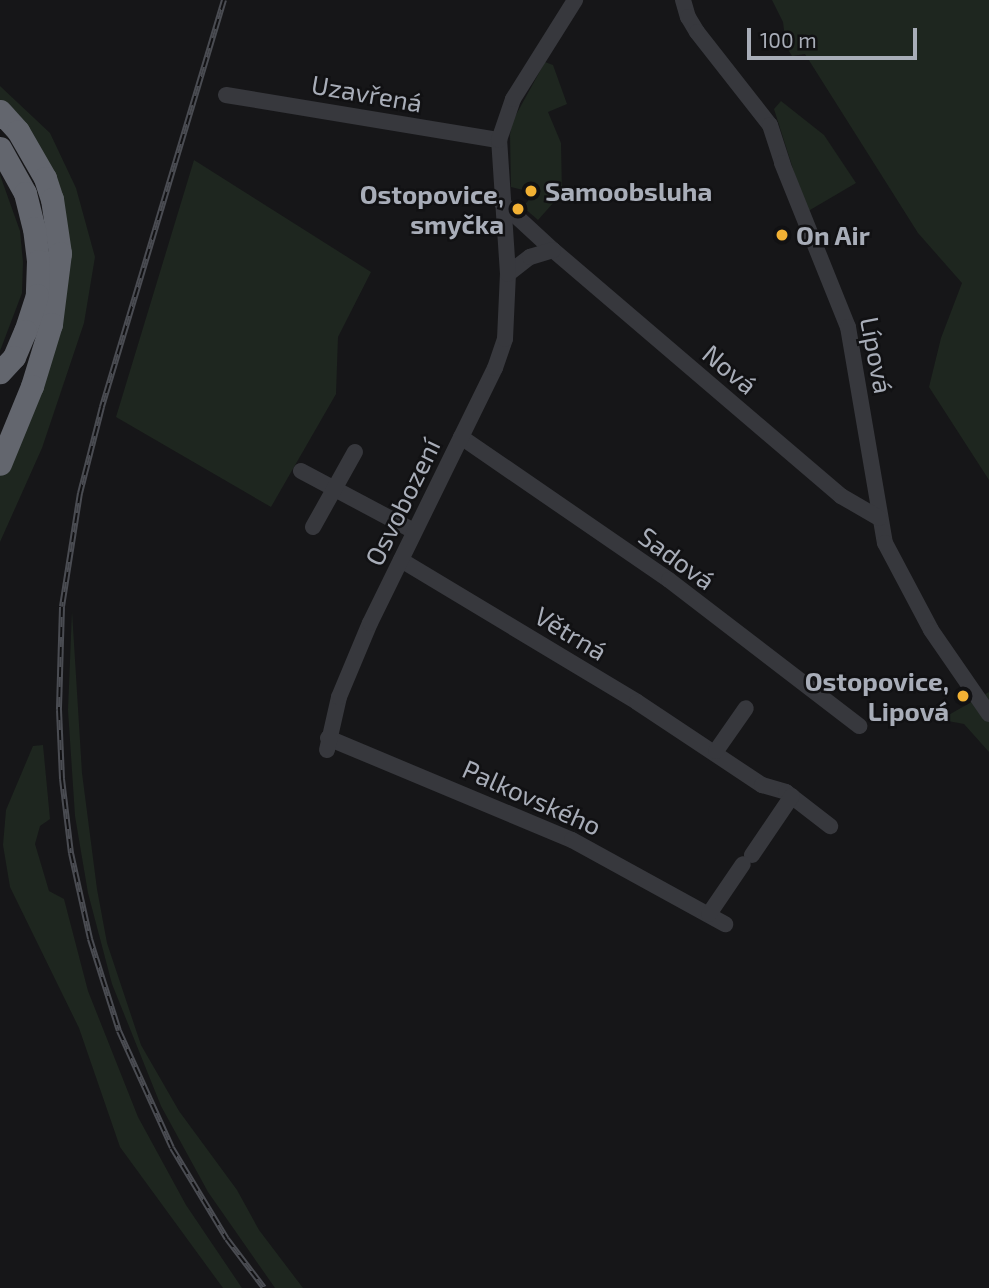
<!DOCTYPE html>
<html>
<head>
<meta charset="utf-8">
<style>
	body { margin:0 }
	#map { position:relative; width:989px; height:1288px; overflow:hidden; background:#161618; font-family:"Exo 2",sans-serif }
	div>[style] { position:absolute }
	.green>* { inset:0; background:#1e261f }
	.minor>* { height:16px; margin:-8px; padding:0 8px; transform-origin:8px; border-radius:8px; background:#37383d }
	.highway>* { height:23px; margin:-11.5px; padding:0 11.5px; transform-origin:11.5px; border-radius:11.5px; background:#63666e }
	.rail>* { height:6px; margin-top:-3px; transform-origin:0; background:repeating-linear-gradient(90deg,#111113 0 10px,#4a4c52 0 20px); box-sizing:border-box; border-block:2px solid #4a4c52 }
	.dots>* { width:19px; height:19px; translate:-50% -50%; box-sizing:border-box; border:4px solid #111113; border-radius:50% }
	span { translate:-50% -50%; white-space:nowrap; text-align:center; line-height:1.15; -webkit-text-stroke:5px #111113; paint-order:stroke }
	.street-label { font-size:26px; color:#a8adb8 }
	.poi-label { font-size:26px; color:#a8adb8; font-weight:700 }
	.left { translate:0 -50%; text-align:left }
	.right { translate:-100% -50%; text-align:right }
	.scale { position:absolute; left:747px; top:28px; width:170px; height:32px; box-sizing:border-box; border:4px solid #a8adb8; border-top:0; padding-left:9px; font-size:21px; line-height:24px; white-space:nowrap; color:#a8adb8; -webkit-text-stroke:5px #111113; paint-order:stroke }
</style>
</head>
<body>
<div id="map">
	<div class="green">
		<i style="clip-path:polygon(772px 0,989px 0,989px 480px,929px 387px,941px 338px,962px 283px,918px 233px,805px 54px,792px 56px,786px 46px,783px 22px)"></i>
		<i style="clip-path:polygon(545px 62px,553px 65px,567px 104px,548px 112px,561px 143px,562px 193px,538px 220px,523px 207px,531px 197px,523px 190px,511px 187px,510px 135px,512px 122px)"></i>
		<i style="clip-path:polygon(0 86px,50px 133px,76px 188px,95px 257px,84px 323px,42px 448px,0 542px,0 464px,32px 386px,56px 223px,0 111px)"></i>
		<i style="clip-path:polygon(781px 101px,824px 135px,856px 183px,810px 210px,806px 210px,774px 109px)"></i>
		<i style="clip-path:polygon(194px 160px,371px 272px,338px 337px,336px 394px,271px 507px,116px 417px)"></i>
		<i style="clip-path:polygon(0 175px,20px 231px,23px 262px,22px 293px,0 351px)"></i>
		<i style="clip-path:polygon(72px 611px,82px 773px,97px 889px,107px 943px,141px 1045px,179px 1111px,237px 1190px,259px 1230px,303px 1288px,275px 1288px,208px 1192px,161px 1106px,112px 984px,88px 893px,75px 816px,68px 710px)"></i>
		<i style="clip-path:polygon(989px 692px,989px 752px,964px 724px,948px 721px,945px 717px)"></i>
		<i style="clip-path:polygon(43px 745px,50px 819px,40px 826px,35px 844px,49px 891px,64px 899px,88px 991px,138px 1117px,186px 1205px,242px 1288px,223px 1288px,120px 1147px,79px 1028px,10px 887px,3px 845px,6px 810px,33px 746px)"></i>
	</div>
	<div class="minor">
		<i style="left:683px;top:0;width:18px;rotate:74deg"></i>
		<i style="left:688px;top:17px;width:17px;rotate:59deg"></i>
		<i style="left:697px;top:32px;width:118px;rotate:51.9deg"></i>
		<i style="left:770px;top:125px;width:40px;rotate:72deg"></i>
		<i style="left:782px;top:163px;width:177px;rotate:68.1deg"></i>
		<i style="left:848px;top:327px;width:219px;rotate:80.3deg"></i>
		<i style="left:885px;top:543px;width:98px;rotate:62.1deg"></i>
		<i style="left:931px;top:630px;width:102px;rotate:55.4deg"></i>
		<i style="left:226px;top:95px;width:277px;rotate:9.4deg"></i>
		<i style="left:502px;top:203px;width:69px;rotate:42.7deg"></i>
		<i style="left:553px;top:250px;width:379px;rotate:40.5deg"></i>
		<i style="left:841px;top:496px;width:44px;rotate:30.1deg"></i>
		<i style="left:508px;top:274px;width:28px;rotate:-38deg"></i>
		<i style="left:530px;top:257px;width:24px;rotate:-17deg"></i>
		<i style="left:461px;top:437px;width:252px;rotate:34.5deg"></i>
		<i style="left:669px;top:580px;width:240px;rotate:37.5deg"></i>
		<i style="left:301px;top:471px;width:128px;rotate:28deg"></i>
		<i style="left:313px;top:527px;width:86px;rotate:-60.8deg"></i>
		<i style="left:401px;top:560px;width:275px;rotate:31deg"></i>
		<i style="left:637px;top:702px;width:150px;rotate:33.6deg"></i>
		<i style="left:762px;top:785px;width:25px;rotate:16deg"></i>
		<i style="left:786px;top:792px;width:56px;rotate:37.7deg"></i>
		<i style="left:328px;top:738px;width:264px;rotate:22.7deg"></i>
		<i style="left:572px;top:840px;width:175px;rotate:28.8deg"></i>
		<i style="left:327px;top:750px;width:54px;rotate:-77.2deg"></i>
		<i style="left:339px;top:697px;width:80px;rotate:-67.3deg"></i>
		<i style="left:370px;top:623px;width:284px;rotate:-63.9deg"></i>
		<i style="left:495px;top:368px;width:31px;rotate:-71deg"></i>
		<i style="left:505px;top:339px;width:65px;rotate:-87.4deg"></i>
		<i style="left:508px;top:274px;width:134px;rotate:-93.8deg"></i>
		<i style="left:499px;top:140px;width:43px;rotate:-71.1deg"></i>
		<i style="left:513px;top:99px;width:117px;rotate:-57.9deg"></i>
		<i style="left:716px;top:751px;width:52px;rotate:-55.1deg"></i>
		<i style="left:752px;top:855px;width:71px;rotate:-55.9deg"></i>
		<i style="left:709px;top:914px;width:60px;rotate:-55.8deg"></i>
	</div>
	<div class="highway">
		<i style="left:0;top:111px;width:27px;rotate:48deg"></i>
		<i style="left:18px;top:131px;width:54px;rotate:60.1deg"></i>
		<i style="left:45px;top:178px;width:22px;rotate:72deg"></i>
		<i style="left:52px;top:199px;width:55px;rotate:81.6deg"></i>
		<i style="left:60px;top:253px;width:72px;rotate:97.2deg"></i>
		<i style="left:51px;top:324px;width:65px;rotate:107deg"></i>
		<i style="left:32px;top:386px;width:84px;rotate:112.3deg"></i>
		<i style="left:0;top:148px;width:51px;rotate:60.9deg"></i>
		<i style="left:25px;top:193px;width:36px;rotate:76deg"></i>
		<i style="left:34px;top:228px;width:33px;rotate:83deg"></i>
		<i style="left:38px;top:261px;width:34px;rotate:92deg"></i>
		<i style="left:37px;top:295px;width:38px;rotate:108deg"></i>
		<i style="left:25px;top:331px;width:28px;rotate:113deg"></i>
		<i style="left:14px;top:357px;width:21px;rotate:133deg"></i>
	</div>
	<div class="rail">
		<i style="left:224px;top:0;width:425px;rotate:106.7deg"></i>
		<i style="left:102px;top:407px;width:89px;rotate:104.3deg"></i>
		<i style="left:80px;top:493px;width:115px;rotate:99deg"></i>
		<i style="left:62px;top:607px;width:103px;rotate:91.7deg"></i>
		<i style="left:59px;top:710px;width:69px;rotate:87.5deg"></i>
		<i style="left:62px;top:779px;width:75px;rotate:83.1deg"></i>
		<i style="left:71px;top:853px;width:88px;rotate:77.5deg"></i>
		<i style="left:90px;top:939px;width:96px;rotate:72.5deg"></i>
		<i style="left:119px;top:1031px;width:128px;rotate:65.6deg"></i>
		<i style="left:172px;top:1148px;width:106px;rotate:58.9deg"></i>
		<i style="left:227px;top:1239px;width:61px;rotate:52.9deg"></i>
	</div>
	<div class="dots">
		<i style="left:531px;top:191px;background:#f2b134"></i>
		<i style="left:518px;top:209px;background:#f2b134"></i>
		<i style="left:782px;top:235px;background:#f2b134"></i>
		<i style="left:963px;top:696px;background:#f2b134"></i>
	</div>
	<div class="street-label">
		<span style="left:367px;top:93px;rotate:10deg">Uzavřená</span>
		<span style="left:877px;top:355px;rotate:79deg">Lípová</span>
		<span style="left:730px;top:369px;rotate:40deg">Nová</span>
		<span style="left:402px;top:502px;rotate:-64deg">Osvobození</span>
		<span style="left:677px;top:558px;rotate:36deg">Sadová</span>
		<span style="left:571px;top:633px;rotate:31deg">Větrná</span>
		<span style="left:532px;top:797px;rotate:24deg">Palkovského</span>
	</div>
	<div class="poi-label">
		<span class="left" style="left:545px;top:191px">Samoobsluha</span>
		<span class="right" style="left:504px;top:209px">Ostopovice,<br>smyčka</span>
		<span class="left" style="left:796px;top:235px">On Air</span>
		<span class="right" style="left:949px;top:696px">Ostopovice,<br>Lipová</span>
	</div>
	<div class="scale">100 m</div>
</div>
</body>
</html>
